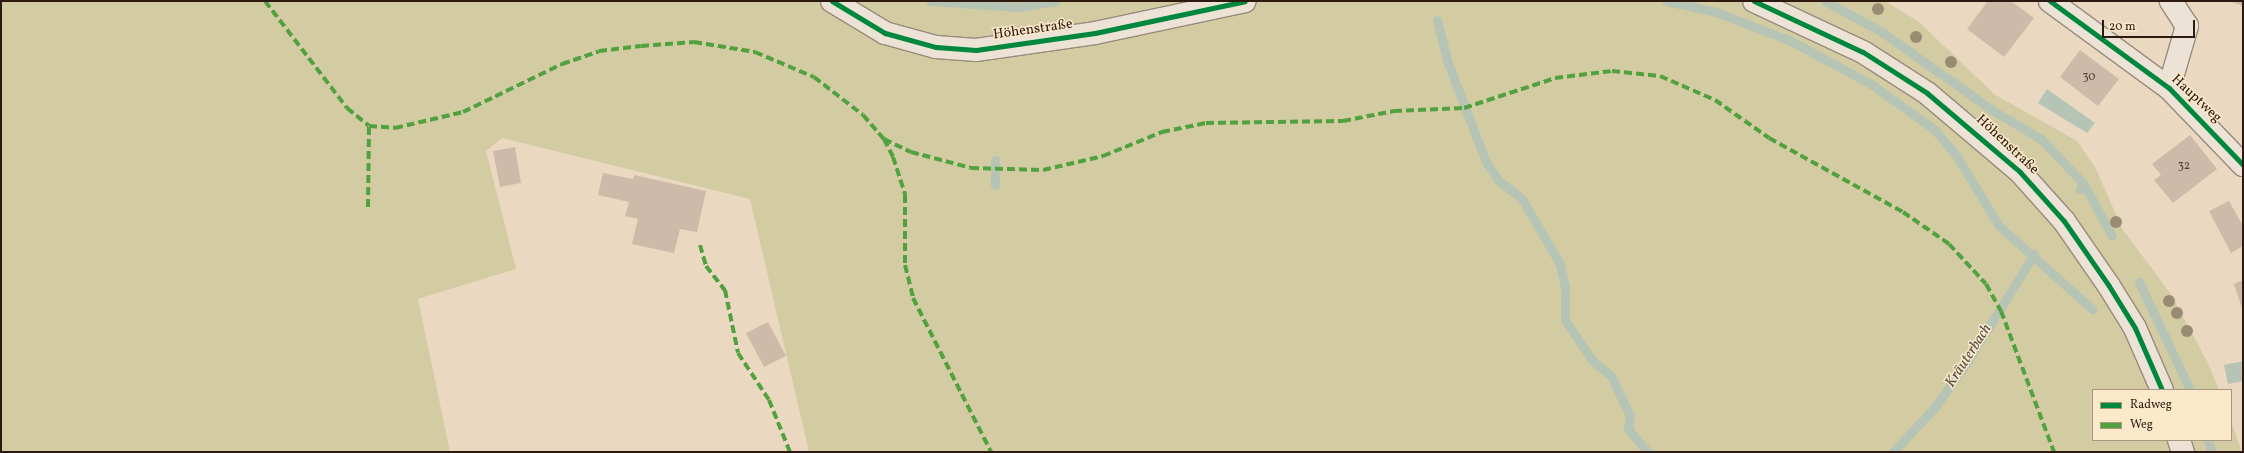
<!DOCTYPE html>
<html>
<head>
<meta charset="utf-8">
<style>
	body { margin:0 }
	#map { position:relative; width:2244px; height:453px; overflow:hidden; background:#ead9c0; font-family:Vollkorn,serif }
	div>[style] { position:absolute }
	.green>* { inset:0; background:#d3cba2 }
	.water>* { inset:0; background:#b6c4b6 }
	.stream>* { height:9px; margin:-4.5px; padding:0 4.5px; transform-origin:4.5px; border-radius:4.5px; background:#b6c4b6 }
	.building>* { inset:0; background:#cebaa9 }
	.roads { filter:drop-shadow(1px 0 #978b7c) drop-shadow(-1px 0 #978b7c) drop-shadow(0 1px #978b7c) drop-shadow(0 -1px #978b7c) }
	.street>* { height:22px; margin:-11px; padding:0 11px; transform-origin:11px; border-radius:11px; background:#ece3d6 }
	.secondary>* { height:22px; margin:-11px; padding:0 11px; transform-origin:11px; border-radius:11px; background:#ece3d6 }
	.quiet>* { height:4px; margin-top:-2px; transform-origin:0; background:repeating-linear-gradient(90deg,#52a13f 0 8px,transparent 0 12px) }
	.cycleway>* { height:5px; margin:-2.5px; padding:0 2.5px; transform-origin:2.5px; border-radius:2.5px; background:#00873e }
	.trees>* { width:12px; height:12px; margin:-6px; border-radius:50%; background:#9a8b73 }
	span { translate:-50% -50%; white-space:nowrap; text-align:center; line-height:1.15; -webkit-text-stroke:3px #fce9ca; paint-order:stroke }
	.number-label { font-size:12px; color:#554136 }
	.number-label span { -webkit-text-stroke-width:0 }
	.street-label { font-size:14px; color:#2d1910 }
	.water-label { font-size:15px; color:#555248; font-style:italic }
	.frame { position:absolute; inset:0; border:2px solid #2d1910; pointer-events:none }
	.legend { position:absolute; left:2092px; top:389px; width:140px; height:52px; box-sizing:border-box; background:#fce9ca; border:1px solid #a99680; margin:0; padding:5px 7px; list-style:none; font-size:12px; color:#2d1910 }
	.legend li { display:flex; align-items:center; gap:8px; height:20px }
	.legend b { width:20px; border:1px solid #a99680 }
	.scale { position:absolute; left:2102px; top:20px; width:93px; height:18px; box-sizing:border-box; border:2px solid #2d1910; border-top:0; padding-left:5px; font-size:12px; line-height:14px; white-space:nowrap; color:#2d1910; -webkit-text-stroke:3px #fce9ca; paint-order:stroke }
</style>
</head>
<body>
<div id="map">
	<div class="green">
		<i style="clip-path:polygon(1px 1px,1885px 1px,1919px 22px,1994px 94px,2077px 141px,2095px 167px,2123px 230px,2170px 293px,2207px 361px,2219px 390px,2093px 390px,2093px 440px,2231px 440px,2231px 421px,2242px 452px,809px 452px,750px 199px,502px 138px,486px 151px,516px 269px,418px 299px,450px 452px,1px 452px)"></i>
	</div>
	<div class="water">
		<i style="clip-path:polygon(2047px 89px,2095px 123px,2087px 133px,2038px 103px)"></i>
		<i style="clip-path:polygon(2243px 361px,2243px 381px,2228px 384px,2224px 365px)"></i>
	</div>
	<div class="stream">
		<i style="left:930px;top:1px;width:89px;rotate:3.9deg"></i>
		<i style="left:1019px;top:7px;width:37px;rotate:-9deg"></i>
		<i style="left:1666px;top:1px;width:51px;rotate:12.4deg"></i>
		<i style="left:1716px;top:12px;width:80px;rotate:21.1deg"></i>
		<i style="left:1791px;top:41px;width:91px;rotate:28.3deg"></i>
		<i style="left:1871px;top:84px;width:79px;rotate:35.7deg"></i>
		<i style="left:1935px;top:130px;width:33px;rotate:50deg"></i>
		<i style="left:1956px;top:155px;width:83px;rotate:58.8deg"></i>
		<i style="left:1999px;top:226px;width:125px;rotate:41.7deg"></i>
		<i style="left:1825px;top:1px;width:65px;rotate:28.5deg"></i>
		<i style="left:1882px;top:32px;width:135px;rotate:35.3deg"></i>
		<i style="left:1992px;top:110px;width:57px;rotate:30.6deg"></i>
		<i style="left:2041px;top:139px;width:61px;rotate:46.3deg"></i>
		<i style="left:2083px;top:183px;width:7px;rotate:117deg"></i>
		<i style="left:1437px;top:20px;width:44px;rotate:75.7deg"></i>
		<i style="left:1448px;top:63px;width:106px;rotate:69deg"></i>
		<i style="left:1486px;top:162px;width:22px;rotate:56deg"></i>
		<i style="left:1498px;top:180px;width:31px;rotate:38deg"></i>
		<i style="left:1522px;top:199px;width:75px;rotate:59.7deg"></i>
		<i style="left:1560px;top:264px;width:24px;rotate:78deg"></i>
		<i style="left:1565px;top:287px;width:33px;rotate:90deg"></i>
		<i style="left:1565px;top:320px;width:48px;rotate:56deg"></i>
		<i style="left:1592px;top:360px;width:25px;rotate:40deg"></i>
		<i style="left:1611px;top:376px;width:44px;rotate:64.6deg"></i>
		<i style="left:1630px;top:416px;width:13px;rotate:99deg"></i>
		<i style="left:1628px;top:429px;width:30px;rotate:49deg"></i>
		<i style="left:2083px;top:183px;width:60px;rotate:61.3deg"></i>
		<i style="left:995px;top:185px;width:25px;rotate:-90deg"></i>
		<i style="left:2139px;top:282px;width:119px;rotate:64.7deg"></i>
		<i style="left:2208px;top:440px;width:13px;rotate:72deg"></i>
		<i style="left:1893px;top:452px;width:60px;rotate:-47deg"></i>
		<i style="left:1934px;top:408px;width:53px;rotate:-54.2deg"></i>
		<i style="left:1965px;top:365px;width:131px;rotate:-58.1deg"></i>
	</div>
	<div class="building">
		<i style="clip-path:polygon(1988px 1px,2011px 1px,2034px 18px,2004px 57px,1967px 29px)"></i>
		<i style="clip-path:polygon(2229px 1px,2243px 1px,2243px 6px)"></i>
		<i style="clip-path:polygon(2080px 50px,2119px 79px,2098px 106px,2060px 77px)"></i>
		<i style="clip-path:polygon(2190px 135px,2217px 169px,2173px 203px,2154px 180px,2161px 175px,2152px 164px)"></i>
		<i style="clip-path:polygon(515px 147px,521px 183px,500px 187px,493px 151px)"></i>
		<i style="clip-path:polygon(603px 173px,633px 179px,634px 175px,706px 191px,697px 232px,680px 229px,674px 253px,632px 244px,638px 219px,625px 216px,629px 202px,598px 195px)"></i>
		<i style="clip-path:polygon(2229px 201px,2243px 226px,2243px 246px,2231px 253px,2209px 211px)"></i>
		<i style="clip-path:polygon(2243px 280px,2243px 311px,2234px 284px)"></i>
		<i style="clip-path:polygon(768px 322px,786px 356px,764px 367px,746px 333px)"></i>
	</div>
	<div class="roads">
		<div class="street">
			<i style="left:2050px;top:1px;width:147px;rotate:36.2deg"></i>
			<i style="left:2169px;top:88px;width:107px;rotate:46.1deg"></i>
			<i style="left:2169px;top:88px;width:65px;rotate:-73.8deg"></i>
			<i style="left:2187px;top:26px;width:30px;rotate:-123deg"></i>
		</div>
		<div class="secondary">
			<i style="left:832px;top:1px;width:62px;rotate:31.1deg"></i>
			<i style="left:885px;top:33px;width:53px;rotate:15.4deg"></i>
			<i style="left:936px;top:47px;width:40px;rotate:4.3deg"></i>
			<i style="left:976px;top:50px;width:120px;rotate:-8.1deg"></i>
			<i style="left:1095px;top:33px;width:153px;rotate:-12deg"></i>
			<i style="left:1754px;top:1px;width:120px;rotate:25.1deg"></i>
			<i style="left:1863px;top:52px;width:76px;rotate:32.6deg"></i>
			<i style="left:1927px;top:93px;width:122px;rotate:40.3deg"></i>
			<i style="left:2020px;top:172px;width:66px;rotate:48.1deg"></i>
			<i style="left:2064px;top:221px;width:79px;rotate:55.3deg"></i>
			<i style="left:2109px;top:286px;width:49px;rotate:58.2deg"></i>
			<i style="left:2135px;top:328px;width:68px;rotate:66.5deg"></i>
			<i style="left:2179px;top:440px;width:13px;rotate:72deg"></i>
		</div>
	</div>
	<div class="quiet">
		<i style="left:265px;top:1px;width:135px;rotate:52.5deg"></i>
		<i style="left:347px;top:108px;width:28px;rotate:39deg"></i>
		<i style="left:369px;top:126px;width:26px;rotate:4deg"></i>
		<i style="left:395px;top:128px;width:70px;rotate:-13.2deg"></i>
		<i style="left:463px;top:112px;width:110px;rotate:-25.9deg"></i>
		<i style="left:562px;top:64px;width:39px;rotate:-19deg"></i>
		<i style="left:599px;top:51px;width:42px;rotate:-6.8deg"></i>
		<i style="left:641px;top:46px;width:53px;rotate:-4.3deg"></i>
		<i style="left:694px;top:42px;width:62px;rotate:9.3deg"></i>
		<i style="left:755px;top:52px;width:64px;rotate:23deg"></i>
		<i style="left:814px;top:77px;width:62px;rotate:37.8deg"></i>
		<i style="left:863px;top:115px;width:32px;rotate:49deg"></i>
		<i style="left:884px;top:139px;width:20px;rotate:63deg"></i>
		<i style="left:893px;top:157px;width:40px;rotate:72deg"></i>
		<i style="left:905px;top:195px;width:70px;rotate:90deg"></i>
		<i style="left:905px;top:265px;width:34px;rotate:76deg"></i>
		<i style="left:913px;top:298px;width:173px;rotate:63.1deg"></i>
		<i style="left:884px;top:139px;width:30px;rotate:26deg"></i>
		<i style="left:911px;top:152px;width:62px;rotate:14.9deg"></i>
		<i style="left:971px;top:168px;width:72px;rotate:1.6deg"></i>
		<i style="left:1043px;top:170px;width:62px;rotate:-13.1deg"></i>
		<i style="left:1103px;top:156px;width:64px;rotate:-22.1deg"></i>
		<i style="left:1162px;top:132px;width:45px;rotate:-11.6deg"></i>
		<i style="left:1206px;top:123px;width:137px;rotate:-0.8deg"></i>
		<i style="left:1343px;top:121px;width:52px;rotate:-11.1deg"></i>
		<i style="left:1394px;top:111px;width:70px;rotate:-2.5deg"></i>
		<i style="left:1464px;top:108px;width:96px;rotate:-18.2deg"></i>
		<i style="left:1555px;top:78px;width:57px;rotate:-7deg"></i>
		<i style="left:1612px;top:71px;width:48px;rotate:5.9deg"></i>
		<i style="left:1660px;top:76px;width:60px;rotate:23.6deg"></i>
		<i style="left:1715px;top:100px;width:66px;rotate:35.1deg"></i>
		<i style="left:1769px;top:138px;width:153px;rotate:28.9deg"></i>
		<i style="left:1903px;top:212px;width:56px;rotate:34.8deg"></i>
		<i style="left:1949px;top:244px;width:54px;rotate:47.2deg"></i>
		<i style="left:1986px;top:284px;width:31px;rotate:61deg"></i>
		<i style="left:2001px;top:311px;width:151px;rotate:69.4deg"></i>
		<i style="left:368px;top:207px;width:81px;rotate:-89.3deg"></i>
		<i style="left:700px;top:245px;width:22px;rotate:74deg"></i>
		<i style="left:706px;top:266px;width:31px;rotate:52deg"></i>
		<i style="left:725px;top:290px;width:64px;rotate:78.3deg"></i>
		<i style="left:738px;top:353px;width:56px;rotate:56.6deg"></i>
		<i style="left:769px;top:400px;width:56px;rotate:68deg"></i>
	</div>
	<div class="cycleway">
		<i style="left:832px;top:1px;width:62px;rotate:31.1deg"></i>
		<i style="left:885px;top:33px;width:53px;rotate:15.4deg"></i>
		<i style="left:936px;top:47px;width:40px;rotate:4.3deg"></i>
		<i style="left:976px;top:50px;width:120px;rotate:-8.1deg"></i>
		<i style="left:1095px;top:33px;width:153px;rotate:-12deg"></i>
		<i style="left:1754px;top:1px;width:120px;rotate:25.1deg"></i>
		<i style="left:1863px;top:52px;width:76px;rotate:32.6deg"></i>
		<i style="left:1927px;top:93px;width:122px;rotate:40.3deg"></i>
		<i style="left:2020px;top:172px;width:66px;rotate:48.1deg"></i>
		<i style="left:2064px;top:221px;width:79px;rotate:55.3deg"></i>
		<i style="left:2109px;top:286px;width:49px;rotate:58.2deg"></i>
		<i style="left:2135px;top:328px;width:68px;rotate:66.5deg"></i>
		<i style="left:2050px;top:1px;width:147px;rotate:36.2deg"></i>
		<i style="left:2169px;top:88px;width:107px;rotate:46.1deg"></i>
	</div>
	<div class="trees">
		<i style="left:1878px;top:9px"></i>
		<i style="left:1916px;top:37px"></i>
		<i style="left:1951px;top:62px"></i>
		<i style="left:2116px;top:222px"></i>
		<i style="left:2169px;top:301px"></i>
		<i style="left:2177px;top:313px"></i>
		<i style="left:2187px;top:331px"></i>
	</div>
	<div class="number-label">
		<span style="left:2089px;top:78px">30</span>
		<span style="left:2184px;top:167px">32</span>
	</div>
	<div class="street-label">
		<span style="left:1033px;top:30px;rotate:-8deg">Höhenstraße</span>
		<span style="left:2196px;top:99px;rotate:43deg">Hauptweg</span>
		<span style="left:2007px;top:145px;rotate:43deg">Höhenstraße</span>
	</div>
	<div class="water-label">
		<span style="left:1969px;top:356px;rotate:-57deg">Kräuterbach</span>
	</div>
	<div class="frame"></div>
	<ul class="legend">
	<li><b style="height:5px;background:#00873e"></b>Radweg</li>
	<li><b style="height:5px;background:#52a13f"></b>Weg</li>
	</ul>
	<div class="scale">20 m</div>
</div>
</body>
</html>
